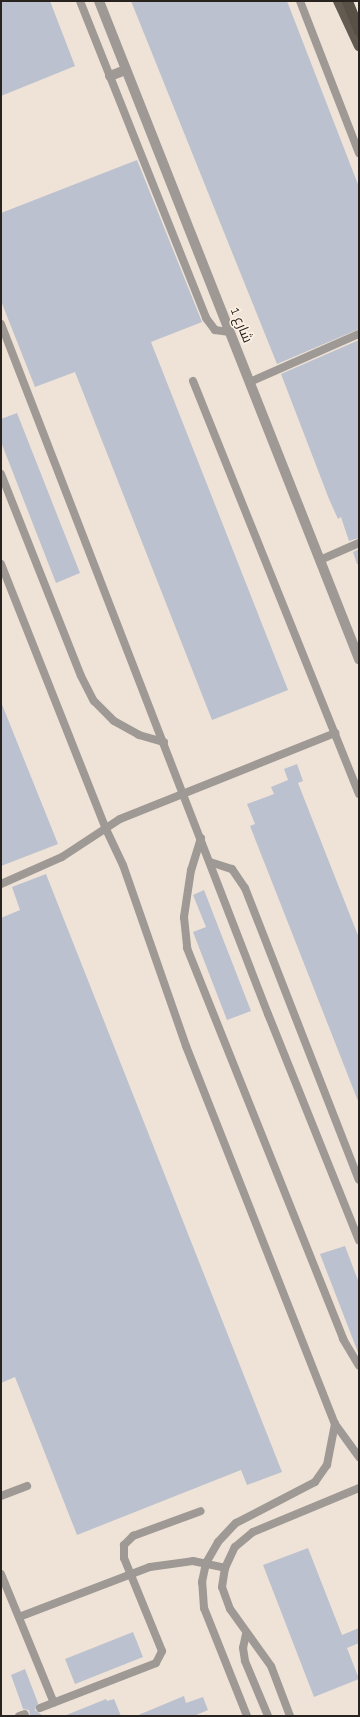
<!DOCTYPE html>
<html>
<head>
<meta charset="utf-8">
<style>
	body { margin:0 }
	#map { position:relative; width:360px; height:1717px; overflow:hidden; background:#efe3d7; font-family:Raleway,Cairo,sans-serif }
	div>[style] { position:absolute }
	.building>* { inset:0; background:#bbc1cf }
	.service>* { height:8px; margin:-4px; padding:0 4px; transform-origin:4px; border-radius:4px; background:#9e9994 }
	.minor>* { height:10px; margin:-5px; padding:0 5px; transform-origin:5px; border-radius:5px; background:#9e9994 }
	.primary>* { height:10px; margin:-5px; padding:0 5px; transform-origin:5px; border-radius:5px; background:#635b52 }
	.trunk>* { height:11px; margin:-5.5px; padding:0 5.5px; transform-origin:5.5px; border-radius:5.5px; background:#595046 }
	span { translate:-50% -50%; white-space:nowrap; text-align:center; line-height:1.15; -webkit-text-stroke:3px #fdf1e4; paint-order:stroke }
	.street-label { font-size:14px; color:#28231f }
	.frame { position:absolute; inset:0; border:2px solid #28231f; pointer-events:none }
</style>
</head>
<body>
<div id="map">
	<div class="building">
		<i style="clip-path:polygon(1px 1px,50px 1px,75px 66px,1px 96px)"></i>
		<i style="clip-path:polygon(131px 1px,287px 1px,359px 187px,359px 329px,277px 364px)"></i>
		<i style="clip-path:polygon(137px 160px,202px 322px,151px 342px,288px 690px,212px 720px,75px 372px,35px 387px,1px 301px,1px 213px)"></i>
		<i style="clip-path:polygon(359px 340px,359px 538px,349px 541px,341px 517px,338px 519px,329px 499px,281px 374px)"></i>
		<i style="clip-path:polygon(17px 413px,80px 573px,56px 583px,1px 442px,1px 419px)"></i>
		<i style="clip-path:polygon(359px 549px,359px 564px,357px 564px,353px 552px)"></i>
		<i style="clip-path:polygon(1px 702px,58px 844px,1px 866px)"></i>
		<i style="clip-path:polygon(297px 764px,303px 781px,298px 783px,359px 938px,358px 1101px,250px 826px,255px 824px,247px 804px,274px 794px,271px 787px,288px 780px,284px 769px)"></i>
		<i style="clip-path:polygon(46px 874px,282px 1472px,247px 1485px,241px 1470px,77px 1535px,15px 1377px,1px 1383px,1px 918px,20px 910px,12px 887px)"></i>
		<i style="clip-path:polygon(204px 890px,251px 1011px,227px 1020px,193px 932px,206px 927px,193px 895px)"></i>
		<i style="clip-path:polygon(345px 1246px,359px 1283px,359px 1355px,320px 1254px)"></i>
		<i style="clip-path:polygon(308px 1548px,342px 1635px,359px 1628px,359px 1643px,347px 1648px,359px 1679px,314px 1697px,263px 1565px)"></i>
		<i style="clip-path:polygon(133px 1632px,143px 1657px,75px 1684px,65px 1659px)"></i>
		<i style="clip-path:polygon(25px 1669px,38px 1703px,35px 1710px,43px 1716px,30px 1716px,29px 1710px,23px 1709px,21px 1703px,11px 1675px)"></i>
		<i style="clip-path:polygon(184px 1696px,186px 1703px,203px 1697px,208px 1710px,194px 1716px,136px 1716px)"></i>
		<i style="clip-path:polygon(106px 1699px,107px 1701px,114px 1699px,121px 1716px,64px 1716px)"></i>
	</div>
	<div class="service">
		<i style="left:80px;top:1px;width:341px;rotate:68.3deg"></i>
		<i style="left:206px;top:318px;width:15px;rotate:53deg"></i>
		<i style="left:215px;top:330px;width:15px;rotate:8deg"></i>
		<i style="left:300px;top:1px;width:163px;rotate:68.8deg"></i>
		<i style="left:1px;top:324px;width:740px;rotate:68.85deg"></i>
		<i style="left:268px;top:1014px;width:244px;rotate:68.1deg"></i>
		<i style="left:193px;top:381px;width:445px;rotate:68.1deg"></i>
		<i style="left:250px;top:382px;width:119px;rotate:-23.8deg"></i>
		<i style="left:1px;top:474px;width:217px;rotate:68.4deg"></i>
		<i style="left:81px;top:676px;width:28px;rotate:63deg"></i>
		<i style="left:94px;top:701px;width:28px;rotate:45deg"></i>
		<i style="left:114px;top:721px;width:29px;rotate:29deg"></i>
		<i style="left:139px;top:735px;width:26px;rotate:16deg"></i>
		<i style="left:320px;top:560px;width:43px;rotate:-23.6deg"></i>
		<i style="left:1px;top:564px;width:283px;rotate:68.4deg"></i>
		<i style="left:105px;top:827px;width:42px;rotate:64.7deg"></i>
		<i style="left:123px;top:865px;width:192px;rotate:70.8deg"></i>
		<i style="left:186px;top:1046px;width:406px;rotate:68.5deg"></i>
		<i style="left:335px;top:1424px;width:41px;rotate:54deg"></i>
		<i style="left:201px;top:838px;width:34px;rotate:107deg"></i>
		<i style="left:191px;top:870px;width:48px;rotate:98.5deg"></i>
		<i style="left:184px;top:917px;width:31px;rotate:84deg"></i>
		<i style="left:187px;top:948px;width:421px;rotate:68.2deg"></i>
		<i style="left:343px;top:1339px;width:31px;rotate:59deg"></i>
		<i style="left:210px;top:862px;width:23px;rotate:18deg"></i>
		<i style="left:232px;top:869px;width:23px;rotate:56deg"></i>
		<i style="left:245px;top:888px;width:313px;rotate:68.7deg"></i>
		<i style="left:1px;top:884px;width:67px;rotate:-23.9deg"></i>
		<i style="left:62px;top:857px;width:69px;rotate:-33.2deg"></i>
		<i style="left:120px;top:819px;width:232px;rotate:-21.8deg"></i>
		<i style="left:1px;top:1496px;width:28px;rotate:-21deg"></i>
		<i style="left:1px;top:1574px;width:139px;rotate:67.7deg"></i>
		<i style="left:19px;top:1617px;width:140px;rotate:-20.9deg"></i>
		<i style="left:150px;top:1567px;width:43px;rotate:-7.9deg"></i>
		<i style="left:193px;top:1561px;width:33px;rotate:12deg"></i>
		<i style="left:246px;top:1634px;width:14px;rotate:102deg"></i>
		<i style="left:243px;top:1648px;width:13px;rotate:81deg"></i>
		<i style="left:245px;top:1661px;width:60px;rotate:67.3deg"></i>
		<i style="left:40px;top:1708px;width:124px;rotate:-21.2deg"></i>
		<i style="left:156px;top:1663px;width:13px;rotate:-63deg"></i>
		<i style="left:162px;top:1651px;width:100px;rotate:-112.2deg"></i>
		<i style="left:124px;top:1558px;width:13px;rotate:-90deg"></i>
		<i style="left:124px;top:1545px;width:13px;rotate:-45deg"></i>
		<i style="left:133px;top:1536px;width:72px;rotate:-20.2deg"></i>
		<i style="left:19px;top:1716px;width:6px;rotate:-18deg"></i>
		<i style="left:247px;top:1716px;width:116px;rotate:-111.7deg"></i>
		<i style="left:204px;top:1608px;width:26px;rotate:-94deg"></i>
		<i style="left:202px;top:1582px;width:19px;rotate:-78deg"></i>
		<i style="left:206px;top:1563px;width:24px;rotate:-60deg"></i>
		<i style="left:218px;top:1542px;width:26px;rotate:-47deg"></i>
		<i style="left:236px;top:1523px;width:89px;rotate:-27.4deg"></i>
		<i style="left:315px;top:1482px;width:21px;rotate:-55deg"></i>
		<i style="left:327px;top:1465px;width:42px;rotate:-79deg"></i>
		<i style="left:290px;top:1716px;width:53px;rotate:-110.8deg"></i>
		<i style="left:271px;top:1666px;width:70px;rotate:-125.7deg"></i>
		<i style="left:230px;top:1609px;width:23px;rotate:-110deg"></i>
		<i style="left:222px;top:1587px;width:19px;rotate:-81deg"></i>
		<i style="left:225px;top:1568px;width:23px;rotate:-65deg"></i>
		<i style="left:235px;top:1547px;width:23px;rotate:-40deg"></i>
		<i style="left:253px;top:1532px;width:115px;rotate:-22.5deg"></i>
	</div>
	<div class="minor">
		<i style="left:99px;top:1px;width:708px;rotate:68.44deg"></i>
		<i style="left:110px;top:76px;width:17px;rotate:-21deg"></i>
	</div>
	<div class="primary">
		<i style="left:338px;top:1px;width:50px;rotate:65deg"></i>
	</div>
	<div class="trunk">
		<i style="left:347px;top:1px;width:32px;rotate:68deg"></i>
	</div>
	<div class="street-label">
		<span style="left:242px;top:325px;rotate:68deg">شارع 1</span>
	</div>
	<div class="frame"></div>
</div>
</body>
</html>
